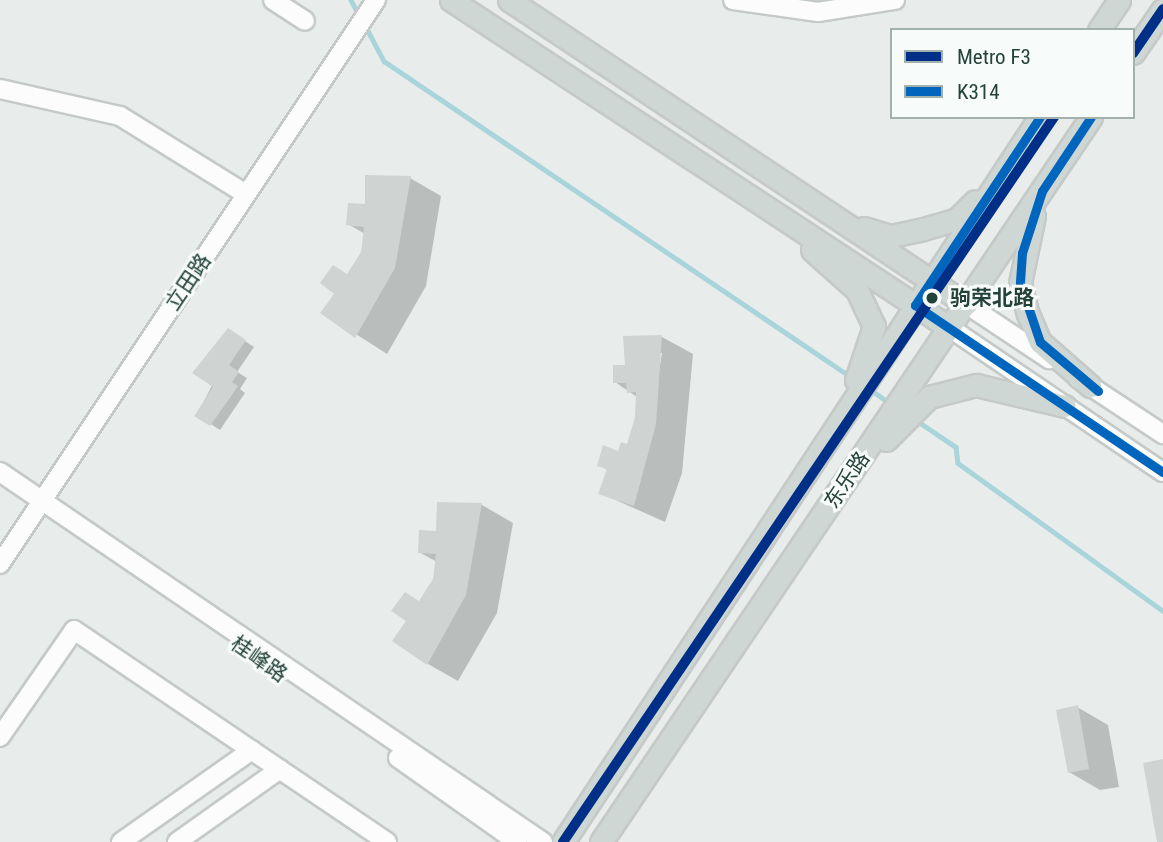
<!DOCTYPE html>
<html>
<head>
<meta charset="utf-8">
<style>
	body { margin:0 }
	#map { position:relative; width:1163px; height:842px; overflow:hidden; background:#e8edeb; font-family:"Roboto Condensed","Noto Sans SC",sans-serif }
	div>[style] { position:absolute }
	.shadow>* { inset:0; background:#0003 }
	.stream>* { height:4.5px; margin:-2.25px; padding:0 2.25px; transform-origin:2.25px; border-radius:2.25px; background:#a9d4db }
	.building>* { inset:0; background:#cfd4d2 }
	.roads { filter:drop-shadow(2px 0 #c5cac8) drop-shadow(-2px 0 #c5cac8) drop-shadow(0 2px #c5cac8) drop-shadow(0 -2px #c5cac8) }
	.minor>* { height:18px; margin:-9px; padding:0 9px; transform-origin:9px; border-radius:9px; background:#fcfcfc }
	.major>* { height:21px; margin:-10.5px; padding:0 10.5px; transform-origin:10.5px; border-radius:10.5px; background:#cfd7d5 }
	.bus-1>* { height:9px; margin:-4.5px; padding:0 4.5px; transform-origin:4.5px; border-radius:4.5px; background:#0065bd }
	.metro-1>* { height:10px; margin:-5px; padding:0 5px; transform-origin:5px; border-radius:5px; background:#002f87 }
	.dots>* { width:19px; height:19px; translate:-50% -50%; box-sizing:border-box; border:4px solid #f7fbf9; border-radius:50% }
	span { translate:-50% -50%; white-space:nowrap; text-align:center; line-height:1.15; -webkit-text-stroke:6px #f7fbf9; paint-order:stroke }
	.street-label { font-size:21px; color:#24423a }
	.stop-label { font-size:21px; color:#24423a; font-weight:700 }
	.left { translate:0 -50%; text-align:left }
	.legend { position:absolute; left:890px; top:28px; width:245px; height:91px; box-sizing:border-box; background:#f7fbf9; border:2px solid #a3b1ad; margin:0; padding:9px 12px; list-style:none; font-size:21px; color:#24423a }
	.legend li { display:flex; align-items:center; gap:14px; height:35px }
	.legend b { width:35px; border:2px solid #a3b1ad }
</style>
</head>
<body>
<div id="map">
	<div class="shadow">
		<i style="clip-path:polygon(410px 178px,441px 196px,426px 286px,387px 354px,323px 313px,363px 253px,365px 234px,348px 224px)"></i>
		<i style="clip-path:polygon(237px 336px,254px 347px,237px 372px,247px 378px,240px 389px,245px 393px,220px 430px,197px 415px)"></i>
		<i style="clip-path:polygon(evenodd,662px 337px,693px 354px,682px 473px,665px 522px,600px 493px,609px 471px,599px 465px,628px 446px,637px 418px,637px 397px,615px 382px,662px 337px,659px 353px,662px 353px,654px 402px,659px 353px)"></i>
		<i style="clip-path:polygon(439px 504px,482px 505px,513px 523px,497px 613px,458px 681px,428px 664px,420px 602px,435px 580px,437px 562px,419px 552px,438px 533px)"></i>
		<i style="clip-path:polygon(1077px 707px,1108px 725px,1119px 787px,1100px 790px,1069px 772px)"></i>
	</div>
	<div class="stream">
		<i style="left:351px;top:0;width:17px;rotate:62deg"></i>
		<i style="left:365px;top:25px;width:41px;rotate:62.2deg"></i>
		<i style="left:384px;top:61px;width:564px;rotate:34.08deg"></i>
		<i style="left:870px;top:389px;width:26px;rotate:36deg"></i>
		<i style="left:916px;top:420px;width:48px;rotate:34deg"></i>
		<i style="left:956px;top:447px;width:16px;rotate:83deg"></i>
		<i style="left:958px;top:463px;width:253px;rotate:35.8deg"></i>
	</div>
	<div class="building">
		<i style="clip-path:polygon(365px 175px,411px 176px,395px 268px,355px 338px,320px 313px,334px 294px,320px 283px,333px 265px,347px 274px,361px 252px,364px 227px,346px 225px,348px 203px,365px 204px)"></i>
		<i style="clip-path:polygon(228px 328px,246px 340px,229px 365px,239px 372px,232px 382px,238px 386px,210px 426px,194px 416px,213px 387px,192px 373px)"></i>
		<i style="clip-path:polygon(662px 335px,656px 424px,634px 506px,598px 494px,607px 469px,597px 466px,603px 445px,618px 451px,621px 442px,627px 444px,635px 417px,636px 392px,627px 393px,626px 383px,613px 383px,613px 365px,625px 365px,623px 336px)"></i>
		<i style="clip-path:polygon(437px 502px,482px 503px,466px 595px,427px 665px,392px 641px,406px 621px,391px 611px,405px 592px,419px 601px,433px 579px,436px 554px,418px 553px,419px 530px,436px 531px)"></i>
		<i style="clip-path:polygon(1078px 705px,1089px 769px,1068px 773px,1056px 710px)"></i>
		<i style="clip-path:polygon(1163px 759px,1163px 842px,1157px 842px,1143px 763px)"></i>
	</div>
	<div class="roads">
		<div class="minor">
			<i style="left:273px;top:0;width:38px;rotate:33deg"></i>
			<i style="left:733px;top:0;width:86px;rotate:8deg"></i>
			<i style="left:818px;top:12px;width:78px;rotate:-8.9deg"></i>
			<i style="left:0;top:89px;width:123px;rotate:12.7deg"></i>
			<i style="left:120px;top:116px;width:148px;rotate:31.8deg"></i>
			<i style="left:966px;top:304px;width:100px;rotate:33.5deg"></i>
			<i style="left:950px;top:328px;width:257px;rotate:34.1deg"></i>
			<i style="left:1078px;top:378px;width:102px;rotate:33.4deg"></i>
			<i style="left:0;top:472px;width:657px;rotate:34.27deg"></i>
			<i style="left:0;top:564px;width:678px;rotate:-56.31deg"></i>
			<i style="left:0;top:737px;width:130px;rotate:-55.3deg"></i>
			<i style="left:74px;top:630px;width:378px;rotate:34.1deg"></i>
			<i style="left:398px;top:758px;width:146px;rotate:35.2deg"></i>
			<i style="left:121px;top:842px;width:160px;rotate:-35.1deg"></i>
			<i style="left:177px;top:842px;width:126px;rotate:-35.3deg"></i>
		</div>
		<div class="major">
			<i style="left:451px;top:0;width:597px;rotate:33.32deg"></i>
			<i style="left:509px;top:0;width:549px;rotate:33.63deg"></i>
			<i style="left:1099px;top:30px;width:36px;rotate:-56deg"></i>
			<i style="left:1133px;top:53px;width:53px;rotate:-55.7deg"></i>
			<i style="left:1034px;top:216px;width:68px;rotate:101.8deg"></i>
			<i style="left:1020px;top:283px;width:32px;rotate:76deg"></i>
			<i style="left:1028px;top:314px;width:30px;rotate:67deg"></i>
			<i style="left:1040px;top:342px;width:67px;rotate:41.3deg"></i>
			<i style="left:864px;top:228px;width:28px;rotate:17deg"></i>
			<i style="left:891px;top:236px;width:33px;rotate:-12deg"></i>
			<i style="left:923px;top:229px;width:35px;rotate:-16deg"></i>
			<i style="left:957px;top:219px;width:25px;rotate:-45deg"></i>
			<i style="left:812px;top:250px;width:60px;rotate:41.6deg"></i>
			<i style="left:857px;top:290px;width:40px;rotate:65deg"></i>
			<i style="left:874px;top:326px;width:57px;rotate:108.4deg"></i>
			<i style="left:886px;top:440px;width:61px;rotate:-45deg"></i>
			<i style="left:929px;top:397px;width:49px;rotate:-14.3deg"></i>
			<i style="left:976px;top:385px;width:91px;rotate:13.3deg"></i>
			<i style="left:563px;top:842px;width:868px;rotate:-56.66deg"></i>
			<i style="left:601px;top:842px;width:875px;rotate:-55.95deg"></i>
		</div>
	</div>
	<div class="bus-1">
		<i style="left:1133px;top:53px;width:53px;rotate:-55.7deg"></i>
		<i style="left:1040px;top:117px;width:226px;rotate:123.6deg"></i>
		<i style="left:915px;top:305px;width:299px;rotate:34deg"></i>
		<i style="left:1091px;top:117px;width:89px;rotate:123.5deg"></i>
		<i style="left:1042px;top:191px;width:65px;rotate:107.9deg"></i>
		<i style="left:1022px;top:253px;width:30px;rotate:94deg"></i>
		<i style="left:1020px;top:283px;width:62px;rotate:71.3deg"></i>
		<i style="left:1040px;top:342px;width:76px;rotate:40.2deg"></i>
	</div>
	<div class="metro-1">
		<i style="left:1133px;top:53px;width:53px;rotate:-55.7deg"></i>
		<i style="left:563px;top:842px;width:876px;rotate:-55.89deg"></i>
	</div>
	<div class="dots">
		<i style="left:932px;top:298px;background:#24423a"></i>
	</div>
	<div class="street-label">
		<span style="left:188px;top:282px;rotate:-56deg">立田路</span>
		<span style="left:847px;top:480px;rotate:-56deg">东乐路</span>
		<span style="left:259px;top:659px;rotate:35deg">桂峰路</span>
	</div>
	<div class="stop-label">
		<span class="left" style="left:950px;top:298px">驹荣北路</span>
	</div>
	<ul class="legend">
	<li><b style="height:9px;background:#002f87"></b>Metro F3</li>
	<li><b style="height:9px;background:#0065bd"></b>K314</li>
	</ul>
</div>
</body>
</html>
